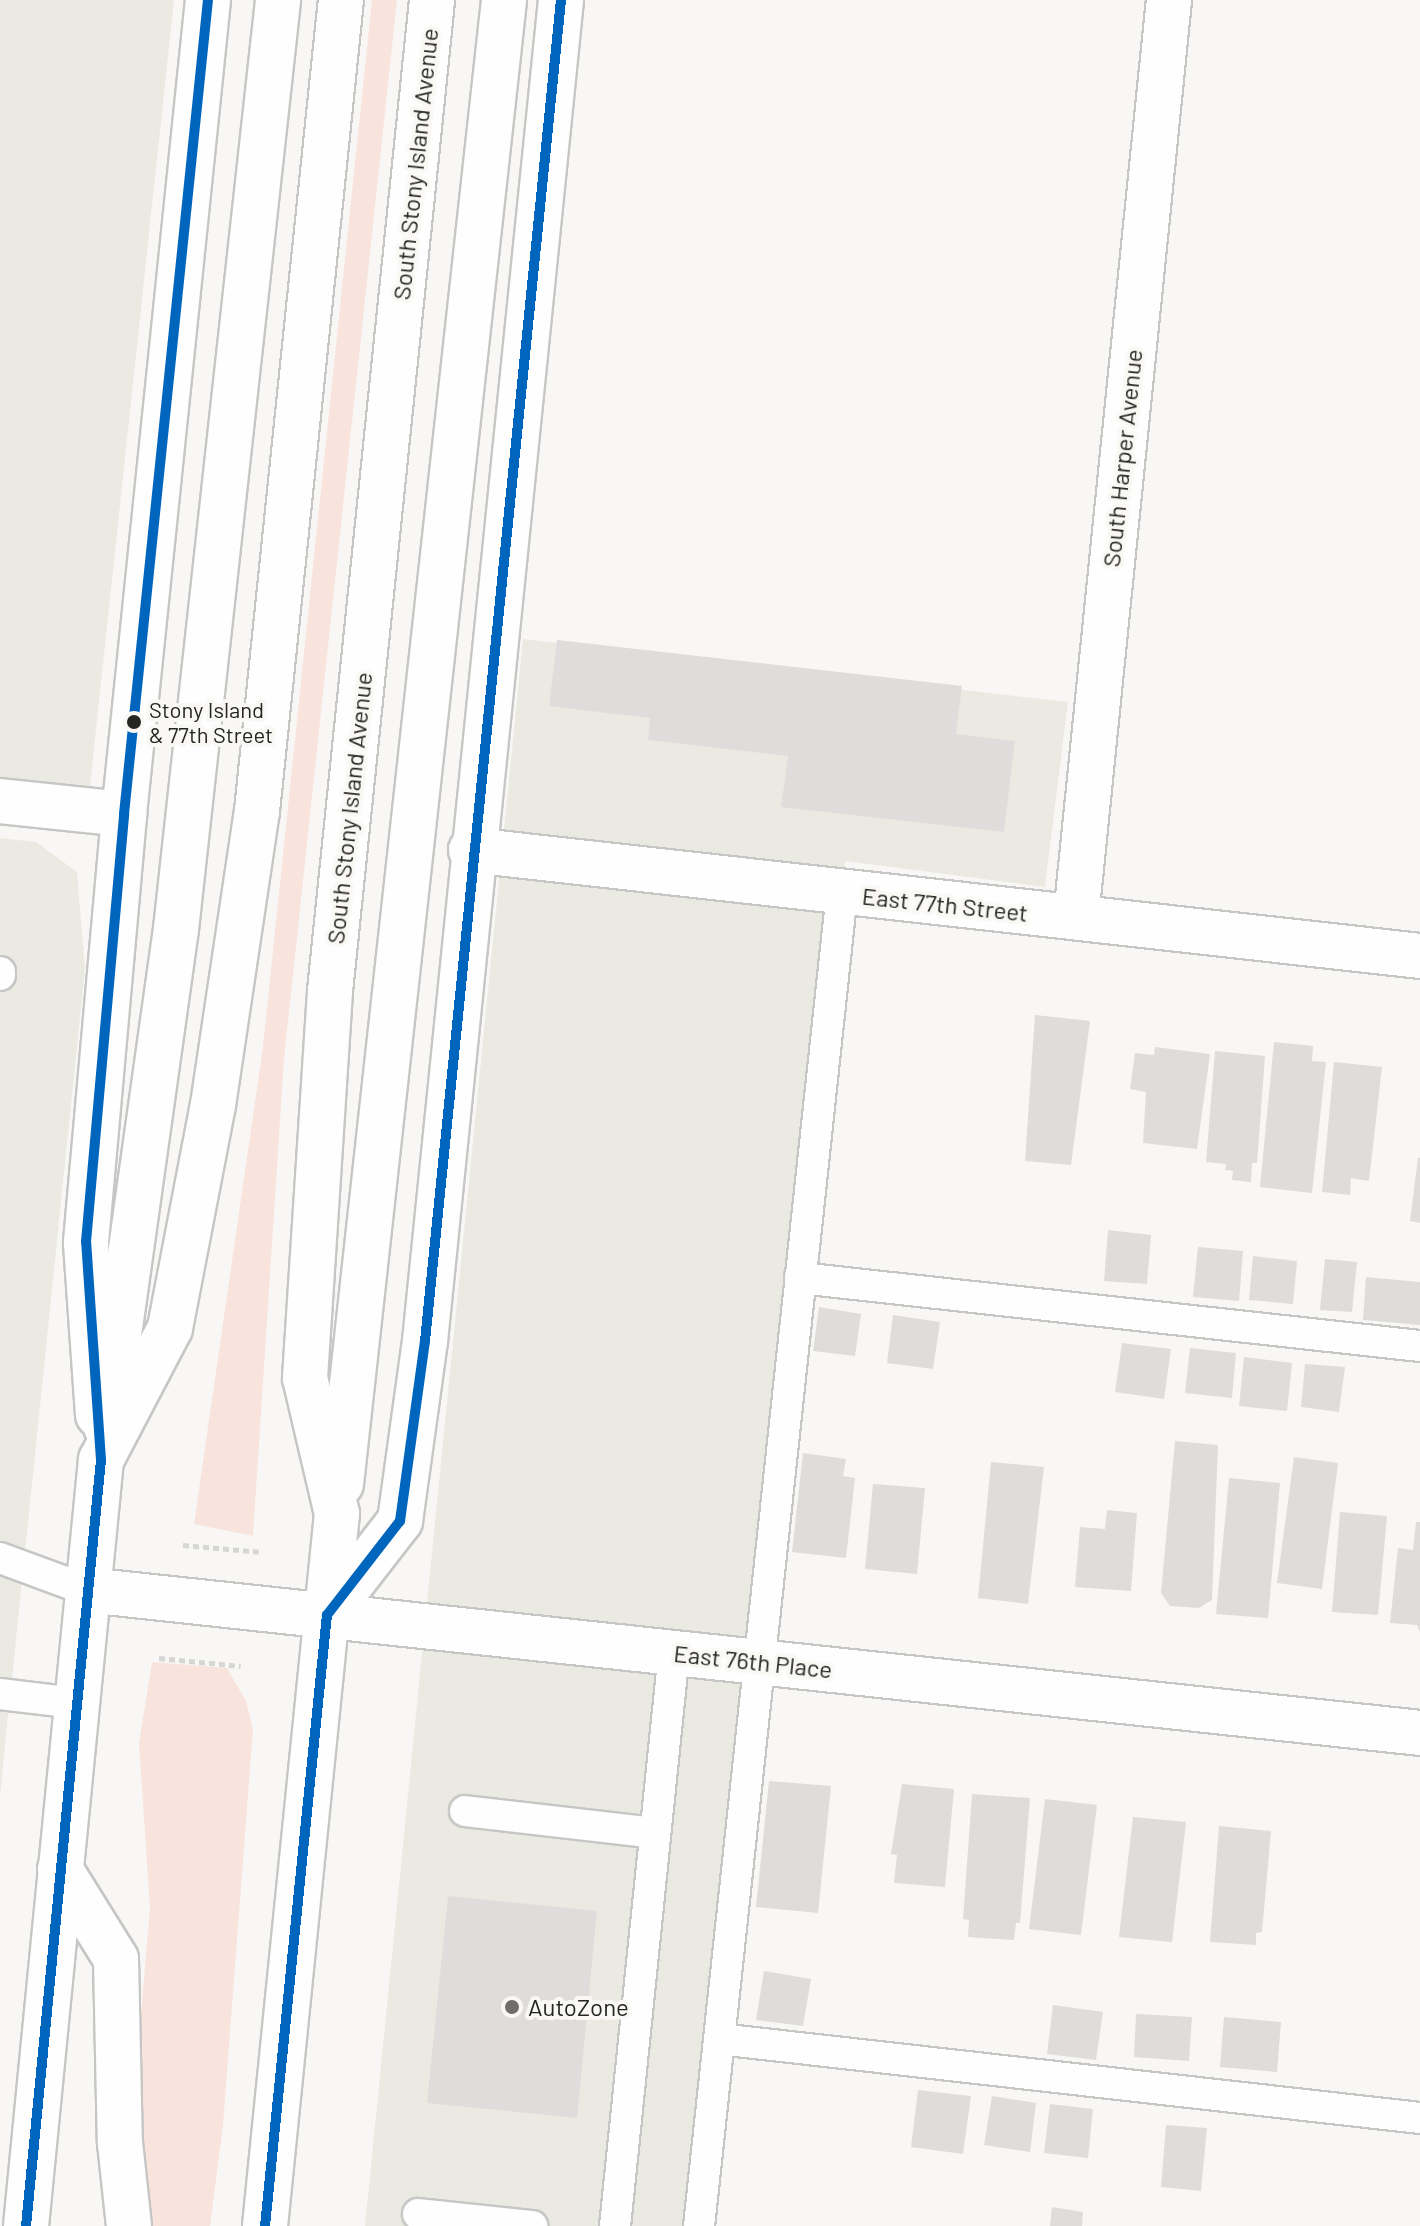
<!DOCTYPE html>
<html>
<head>
<meta charset="utf-8">
<style>
	body { margin:0 }
	#map { position:relative; width:1420px; height:2226px; overflow:hidden; background:#f8f7f5; font-family:Barlow,sans-serif }
	div>[style] { position:absolute }
	.built>* { inset:0; background:#ebeae2 }
	.green>* { inset:0; background:#f9e3dd }
	.building>* { inset:0; background:#dedddb }
	.path>* { height:5px; margin-top:-2.5px; transform-origin:0; background:repeating-linear-gradient(90deg,#d6d6d5 0 6px,transparent 0 10px) }
	.roads { filter:drop-shadow(2px 0 #c6c6c5) drop-shadow(-2px 0 #c6c6c5) drop-shadow(0 2px #c6c6c5) drop-shadow(0 -2px #c6c6c5) }
	.lane>* { height:30px; margin:-15px; padding:0 15px; transform-origin:15px; border-radius:15px; background:#fefefe }
	.street>* { height:44px; margin:-22px; padding:0 22px; transform-origin:22px; border-radius:22px; background:#fefefe }
	.secondary>* { height:44px; margin:-22px; padding:0 22px; transform-origin:22px; border-radius:22px; background:#fefefe }
	.highway>* { height:44px; margin:-22px; padding:0 22px; transform-origin:22px; border-radius:22px; background:#fefefe }
	.bus-1>* { height:10px; margin:-5px; padding:0 5px; transform-origin:5px; border-radius:5px; background:#0065bd }
	.dots>* { width:22px; height:22px; translate:-50% -50%; box-sizing:border-box; border:4px solid #f9f8f4; border-radius:50% }
	span { translate:-50% -50%; white-space:nowrap; text-align:center; line-height:1.15; -webkit-text-stroke:8px #f9f8f4; paint-order:stroke }
	.bus-label { font-size:22px; color:#252523 }
	.left { translate:0 -50%; text-align:left }
	.street-label { font-size:24px; color:#252523 }
	.poi-label { font-size:24px; color:#252523 }
</style>
</head>
<body>
<div id="map">
	<div class="built">
		<i style="clip-path:polygon(0 0,174px 0,90px 786px,0 777px)"></i>
		<i style="clip-path:polygon(523px 639px,1068px 702px,1045px 887px,845px 861px,705px 2226px,365px 2226px)"></i>
		<i style="clip-path:polygon(0 838px,36px 842px,77px 872px,85px 969px,0 1795px)"></i>
	</div>
	<div class="green">
		<i style="clip-path:polygon(372px 0,397px 0,284px 1059px,253px 1536px,194px 1524px,263px 1047px)"></i>
		<i style="clip-path:polygon(152px 1662px,227px 1668px,246px 1701px,253px 1729px,223px 2125px,210px 2226px,148px 2226px,133px 2109px,150px 1908px,139px 1743px)"></i>
	</div>
	<div class="building">
		<i style="clip-path:polygon(557px 640px,962px 686px,956px 734px,1015px 741px,1004px 832px,781px 807px,788px 756px,648px 740px,650px 718px,549px 706px)"></i>
		<i style="clip-path:polygon(1035px 1015px,1090px 1021px,1071px 1165px,1025px 1161px)"></i>
		<i style="clip-path:polygon(1274px 1042px,1313px 1046px,1312px 1061px,1326px 1062px,1312px 1193px,1260px 1187px)"></i>
		<i style="clip-path:polygon(1155px 1047px,1210px 1054px,1197px 1149px,1143px 1143px,1146px 1092px,1130px 1089px,1135px 1053px,1154px 1055px)"></i>
		<i style="clip-path:polygon(1215px 1051px,1265px 1056px,1257px 1163px,1252px 1163px,1251px 1182px,1232px 1180px,1233px 1171px,1225px 1170px,1226px 1164px,1206px 1162px)"></i>
		<i style="clip-path:polygon(1334px 1062px,1382px 1067px,1369px 1181px,1351px 1178px,1350px 1195px,1322px 1192px)"></i>
		<i style="clip-path:polygon(1418px 1158px,1420px 1158px,1420px 1223px,1410px 1221px)"></i>
		<i style="clip-path:polygon(1108px 1230px,1151px 1235px,1147px 1284px,1104px 1281px)"></i>
		<i style="clip-path:polygon(1198px 1247px,1243px 1251px,1239px 1301px,1193px 1297px)"></i>
		<i style="clip-path:polygon(1253px 1256px,1297px 1261px,1293px 1304px,1249px 1300px)"></i>
		<i style="clip-path:polygon(1325px 1259px,1357px 1262px,1352px 1312px,1320px 1310px)"></i>
		<i style="clip-path:polygon(1366px 1277px,1420px 1282px,1420px 1325px,1363px 1320px)"></i>
		<i style="clip-path:polygon(819px 1307px,861px 1314px,855px 1356px,813px 1351px)"></i>
		<i style="clip-path:polygon(893px 1315px,940px 1322px,933px 1369px,887px 1363px)"></i>
		<i style="clip-path:polygon(1122px 1343px,1171px 1349px,1164px 1399px,1115px 1392px)"></i>
		<i style="clip-path:polygon(1190px 1348px,1236px 1353px,1232px 1398px,1185px 1393px)"></i>
		<i style="clip-path:polygon(1244px 1357px,1292px 1363px,1287px 1411px,1239px 1406px)"></i>
		<i style="clip-path:polygon(1305px 1364px,1345px 1367px,1339px 1412px,1301px 1407px)"></i>
		<i style="clip-path:polygon(1175px 1441px,1218px 1445px,1212px 1600px,1199px 1608px,1170px 1606px,1161px 1593px)"></i>
		<i style="clip-path:polygon(803px 1453px,846px 1459px,843px 1476px,855px 1478px,846px 1558px,792px 1552px)"></i>
		<i style="clip-path:polygon(1294px 1457px,1338px 1463px,1322px 1589px,1277px 1583px)"></i>
		<i style="clip-path:polygon(991px 1462px,1044px 1467px,1028px 1604px,978px 1598px)"></i>
		<i style="clip-path:polygon(1229px 1478px,1280px 1483px,1268px 1618px,1216px 1614px)"></i>
		<i style="clip-path:polygon(873px 1484px,925px 1488px,917px 1574px,865px 1569px)"></i>
		<i style="clip-path:polygon(1107px 1510px,1137px 1513px,1131px 1591px,1075px 1587px,1080px 1527px,1105px 1529px)"></i>
		<i style="clip-path:polygon(1340px 1512px,1387px 1516px,1378px 1615px,1332px 1612px)"></i>
		<i style="clip-path:polygon(1416px 1522px,1420px 1522px,1420px 1632px,1417px 1625px,1390px 1623px,1398px 1548px,1413px 1550px)"></i>
		<i style="clip-path:polygon(769px 1781px,831px 1786px,818px 1913px,756px 1907px)"></i>
		<i style="clip-path:polygon(902px 1784px,954px 1789px,945px 1887px,894px 1883px,897px 1855px,891px 1854px)"></i>
		<i style="clip-path:polygon(972px 1794px,1030px 1798px,1020px 1923px,1016px 1923px,1014px 1940px,968px 1937px,969px 1920px,963px 1919px)"></i>
		<i style="clip-path:polygon(1045px 1799px,1097px 1805px,1081px 1935px,1029px 1929px)"></i>
		<i style="clip-path:polygon(1133px 1817px,1186px 1822px,1172px 1942px,1119px 1937px)"></i>
		<i style="clip-path:polygon(1219px 1826px,1271px 1831px,1262px 1932px,1256px 1933px,1256px 1945px,1210px 1942px)"></i>
		<i style="clip-path:polygon(448px 1896px,597px 1911px,577px 2118px,427px 2103px)"></i>
		<i style="clip-path:polygon(764px 1971px,811px 1979px,803px 2026px,756px 2020px)"></i>
		<i style="clip-path:polygon(1053px 2005px,1103px 2012px,1096px 2060px,1047px 2054px)"></i>
		<i style="clip-path:polygon(1136px 2014px,1192px 2017px,1189px 2061px,1134px 2057px)"></i>
		<i style="clip-path:polygon(1224px 2017px,1281px 2022px,1277px 2072px,1220px 2067px)"></i>
		<i style="clip-path:polygon(918px 2090px,971px 2096px,963px 2154px,911px 2147px)"></i>
		<i style="clip-path:polygon(992px 2096px,1036px 2103px,1030px 2152px,984px 2145px)"></i>
		<i style="clip-path:polygon(1050px 2104px,1093px 2109px,1088px 2158px,1044px 2153px)"></i>
		<i style="clip-path:polygon(1166px 2125px,1207px 2128px,1201px 2191px,1161px 2187px)"></i>
		<i style="clip-path:polygon(1052px 2207px,1083px 2212px,1082px 2226px,1050px 2226px)"></i>
	</div>
	<div class="path">
		<i style="left:183px;top:1545px;width:78px;rotate:5.1deg"></i>
		<i style="left:159px;top:1658px;width:82px;rotate:5.6deg"></i>
	</div>
	<div class="roads">
		<div class="lane">
			<i style="left:0;top:972px;width:3px;rotate:90deg"></i>
			<i style="left:800px;top:1278px;width:624px;rotate:6.26deg"></i>
			<i style="left:0;top:1558px;width:93px;rotate:20.2deg"></i>
			<i style="left:0;top:1694px;width:77px;rotate:6.8deg"></i>
			<i style="left:465px;top:1811px;width:191px;rotate:6.6deg"></i>
			<i style="left:719px;top:2039px;width:705px;rotate:6.43deg"></i>
			<i style="left:418px;top:2214px;width:115px;rotate:6deg"></i>
			<i style="left:615px;top:2226px;width:577px;rotate:-84.13deg"></i>
			<i style="left:699px;top:2226px;width:1341px;rotate:-83.88deg"></i>
		</div>
		<div class="street">
			<i style="left:0;top:801px;width:125px;rotate:6deg"></i>
			<i style="left:471px;top:850px;width:955px;rotate:6.37deg"></i>
			<i style="left:1076px;top:917px;width:922px;rotate:-84.21deg"></i>
			<i style="left:87px;top:1590px;width:1341px;rotate:6.12deg"></i>
		</div>
		<div class="secondary">
			<i style="left:98px;top:1415px;width:173px;rotate:-94deg"></i>
			<i style="left:86px;top:1242px;width:430px;rotate:-84.9deg"></i>
			<i style="left:124px;top:814px;width:818px;rotate:-84.11deg"></i>
			<i style="left:327px;top:1615px;width:119px;rotate:-52.2deg"></i>
			<i style="left:400px;top:1521px;width:182px;rotate:-82.1deg"></i>
			<i style="left:425px;top:1341px;width:1348px;rotate:-84.21deg"></i>
		</div>
		<div class="highway">
			<i style="left:106px;top:1427px;width:503px;rotate:-82deg"></i>
			<i style="left:176px;top:929px;width:935px;rotate:-83.73deg"></i>
			<i style="left:341px;top:1484px;width:1493px;rotate:-83.73deg"></i>
			<i style="left:60px;top:1869px;width:106px;rotate:58.1deg"></i>
			<i style="left:116px;top:1959px;width:184px;rotate:88.8deg"></i>
			<i style="left:120px;top:2143px;width:83px;rotate:83.8deg"></i>
			<i style="left:26px;top:2226px;width:770px;rotate:-84.41deg"></i>
			<i style="left:101px;top:1460px;width:149px;rotate:-62.4deg"></i>
			<i style="left:170px;top:1328px;width:227px;rotate:-79.1deg"></i>
			<i style="left:213px;top:1105px;width:297px;rotate:-81.5deg"></i>
			<i style="left:257px;top:811px;width:815px;rotate:-84.09deg"></i>
			<i style="left:265px;top:2226px;width:716px;rotate:-84.23deg"></i>
			<i style="left:337px;top:1514px;width:140px;rotate:-103.2deg"></i>
			<i style="left:305px;top:1378px;width:388px;rotate:-86.3deg"></i>
			<i style="left:330px;top:991px;width:996px;rotate:-84.12deg"></i>
		</div>
	</div>
	<div class="bus-1">
		<i style="left:26px;top:2226px;width:770px;rotate:-84.41deg"></i>
		<i style="left:101px;top:1460px;width:219px;rotate:-93.9deg"></i>
		<i style="left:86px;top:1242px;width:430px;rotate:-84.9deg"></i>
		<i style="left:124px;top:814px;width:818px;rotate:-84.11deg"></i>
		<i style="left:265px;top:2226px;width:614px;rotate:-84.21deg"></i>
		<i style="left:327px;top:1615px;width:119px;rotate:-52.2deg"></i>
		<i style="left:400px;top:1521px;width:182px;rotate:-82.1deg"></i>
		<i style="left:425px;top:1341px;width:1348px;rotate:-84.21deg"></i>
	</div>
	<div class="dots">
		<i style="left:134px;top:722px;background:#252523"></i>
		<i style="left:512px;top:2007px;background:#6f6e6c"></i>
	</div>
	<div class="bus-label">
		<span class="left" style="left:149px;top:722px">Stony Island<br>&amp; 77th Street</span>
	</div>
	<div class="street-label">
		<span style="left:415px;top:164px;rotate:-84deg">South Stony Island Avenue</span>
		<span style="left:1122px;top:458px;rotate:-84deg">South Harper Avenue</span>
		<span style="left:349px;top:808px;rotate:-84deg">South Stony Island Avenue</span>
		<span style="left:945px;top:904px;rotate:6deg">East 77th Street</span>
		<span style="left:753px;top:1661px;rotate:6deg">East 76th Place</span>
	</div>
	<div class="poi-label">
		<span class="left" style="left:528px;top:2007px">AutoZone</span>
	</div>
</div>
</body>
</html>
